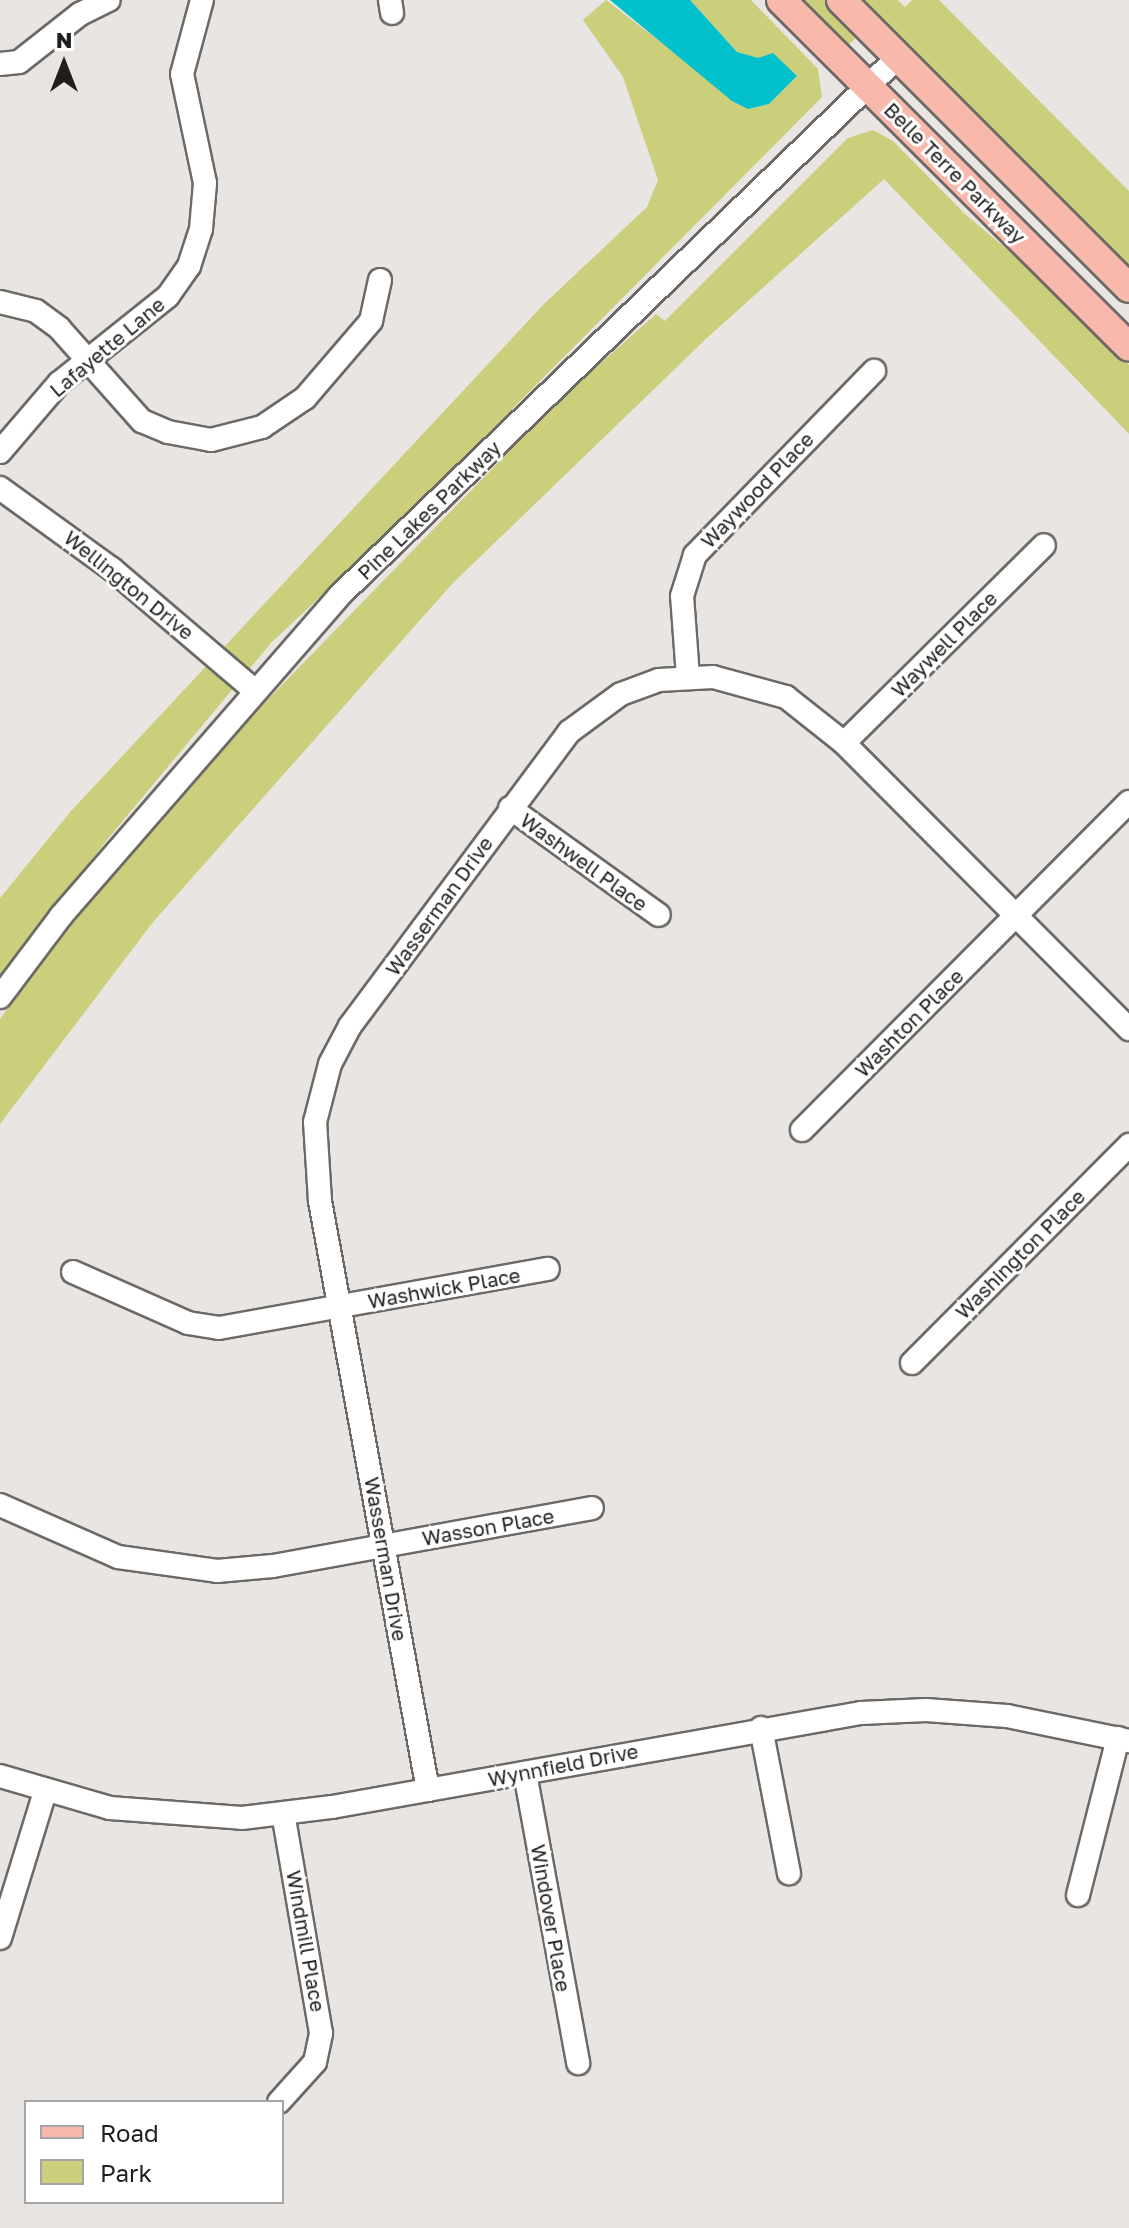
<!DOCTYPE html>
<html>
<head>
<meta charset="utf-8">
<style>
	body { margin:0 }
	#map { position:relative; width:1129px; height:2228px; overflow:hidden; background:#e9e5e2; font-family:"Golos Text",sans-serif }
	div>[style] { position:absolute }
	.green>* { inset:0; background:#cbcf7b }
	.water>* { inset:0; background:#02c0cc }
	.roads { filter:drop-shadow(2px 0 #6c6966) drop-shadow(-2px 0 #6c6966) drop-shadow(0 2px #6c6966) drop-shadow(0 -2px #6c6966) }
	.minor>* { height:22px; margin:-11px; padding:0 11px; transform-origin:11px; border-radius:11px; background:#fff }
	.major>* { height:28px; margin:-14px; padding:0 14px; transform-origin:14px; border-radius:14px; background:#f8b8ac }
	span { translate:-50% -50%; white-space:nowrap; text-align:center; line-height:1.15; -webkit-text-stroke:6px #fff; paint-order:stroke }
	.street-label { font-size:20px; color:#201f1e }
	.legend { position:absolute; left:24px; top:2100px; width:260px; height:104px; box-sizing:border-box; background:#fff; border:2px solid #a6a5a5; margin:0; padding:10px 14px; list-style:none; font-size:24px; color:#201f1e }
	.legend li { display:flex; align-items:center; gap:16px; height:40px }
	.legend b { width:40px; border:2px solid #a6a5a5 }
	.north { position:absolute; left:24px; top:24px; width:80px; height:80px; -webkit-text-stroke:6px #fff; paint-order:stroke; rotate:0deg; font-size:22px; font-weight:700; line-height:32px; text-align:center; color:#201f1e }
	.north::after { content:''; display:block; margin:auto; width:28px; height:36px; background:#201f1e; clip-path:polygon(50% 0,100% 100%,50% 72%,0 100%) }
</style>
</head>
<body>
<div id="map">
	<div class="green">
		<i style="clip-path:polygon(606px 0,748px 109px,769px 104px,797px 76px,737px 52px,690px 0,751px 0,818px 69px,822px 97px,411px 511px,271px 643px,106px 841px,0 980px,0 898px,71px 811px,544px 304px,647px 207px,658px 180px,623px 77px,583px 20px)"></i>
		<i style="clip-path:polygon(794px 0,825px 0,855px 39px,845px 48px)"></i>
		<i style="clip-path:polygon(855px 0,898px 0,905px 7px,912px 0,939px 0,1129px 191px,1129px 274px)"></i>
		<i style="clip-path:polygon(873px 130px,893px 141px,966px 215px,1039px 276px,1129px 365px,1129px 434px,884px 179px,708px 337px,452px 584px,153px 922px,0 1124px,0 1019px,82px 910px,215px 754px,560px 399px,656px 314px,665px 321px,848px 138px)"></i>
	</div>
	<div class="water">
		<i style="clip-path:polygon(610px 0,690px 0,737px 52px,758px 58px,773px 53px,797px 76px,769px 104px,748px 109px,732px 101px)"></i>
	</div>
	<div class="roads">
		<div class="minor">
			<i style="left:390px;top:0;width:13px;rotate:81deg"></i>
			<i style="left:0;top:64px;width:19px;rotate:-6deg"></i>
			<i style="left:19px;top:62px;width:78px;rotate:-38.2deg"></i>
			<i style="left:80px;top:14px;width:32px;rotate:-26deg"></i>
			<i style="left:0;top:302px;width:37px;rotate:14deg"></i>
			<i style="left:36px;top:311px;width:29px;rotate:36deg"></i>
			<i style="left:59px;top:328px;width:125px;rotate:48.3deg"></i>
			<i style="left:142px;top:421px;width:28px;rotate:23deg"></i>
			<i style="left:168px;top:432px;width:44px;rotate:10.5deg"></i>
			<i style="left:211px;top:440px;width:53px;rotate:-14.3deg"></i>
			<i style="left:262px;top:427px;width:52px;rotate:-34deg"></i>
			<i style="left:305px;top:398px;width:101px;rotate:-49.4deg"></i>
			<i style="left:371px;top:321px;width:42px;rotate:-77.6deg"></i>
			<i style="left:0;top:452px;width:91px;rotate:-49.5deg"></i>
			<i style="left:59px;top:383px;width:139px;rotate:-38.6deg"></i>
			<i style="left:168px;top:296px;width:37px;rotate:-55deg"></i>
			<i style="left:189px;top:266px;width:39px;rotate:-72deg"></i>
			<i style="left:201px;top:229px;width:46px;rotate:-85deg"></i>
			<i style="left:205px;top:183px;width:111px;rotate:-101.9deg"></i>
			<i style="left:182px;top:74px;width:77px;rotate:-74.9deg"></i>
			<i style="left:0;top:488px;width:138px;rotate:35.9deg"></i>
			<i style="left:112px;top:569px;width:185px;rotate:40.4deg"></i>
			<i style="left:688px;top:677px;width:81px;rotate:-94.2deg"></i>
			<i style="left:682px;top:596px;width:43px;rotate:-72.4deg"></i>
			<i style="left:695px;top:555px;width:257px;rotate:-45.8deg"></i>
			<i style="left:844px;top:743px;width:281px;rotate:-44.7deg"></i>
			<i style="left:510px;top:808px;width:183px;rotate:35.7deg"></i>
			<i style="left:0;top:997px;width:101px;rotate:-53deg"></i>
			<i style="left:61px;top:916px;width:424px;rotate:-49deg"></i>
			<i style="left:339px;top:596px;width:775px;rotate:-43.95deg"></i>
			<i style="left:802px;top:1130px;width:463px;rotate:-45.1deg"></i>
			<i style="left:73px;top:1272px;width:126px;rotate:23.9deg"></i>
			<i style="left:188px;top:1323px;width:31px;rotate:9deg"></i>
			<i style="left:219px;top:1328px;width:334px;rotate:-10.2deg"></i>
			<i style="left:912px;top:1363px;width:308px;rotate:-45.1deg"></i>
			<i style="left:0;top:1505px;width:129px;rotate:23.8deg"></i>
			<i style="left:118px;top:1557px;width:100px;rotate:8deg"></i>
			<i style="left:217px;top:1571px;width:56px;rotate:-5.1deg"></i>
			<i style="left:273px;top:1566px;width:324px;rotate:-10.3deg"></i>
			<i style="left:761px;top:1728px;width:148px;rotate:79.1deg"></i>
			<i style="left:525px;top:1773px;width:295px;rotate:79.6deg"></i>
			<i style="left:0;top:1776px;width:115px;rotate:16.2deg"></i>
			<i style="left:110px;top:1808px;width:132px;rotate:4.3deg"></i>
			<i style="left:242px;top:1818px;width:91px;rotate:-7deg"></i>
			<i style="left:332px;top:1807px;width:537px;rotate:-10.08deg"></i>
			<i style="left:861px;top:1713px;width:65px;rotate:-2.6deg"></i>
			<i style="left:926px;top:1710px;width:81px;rotate:4.2deg"></i>
			<i style="left:1007px;top:1716px;width:125px;rotate:11.6deg"></i>
			<i style="left:428px;top:1790px;width:599px;rotate:-100.39deg"></i>
			<i style="left:320px;top:1201px;width:79px;rotate:-93.6deg"></i>
			<i style="left:315px;top:1122px;width:60px;rotate:-75.5deg"></i>
			<i style="left:330px;top:1064px;width:43px;rotate:-62.2deg"></i>
			<i style="left:350px;top:1026px;width:367px;rotate:-53.3deg"></i>
			<i style="left:569px;top:732px;width:64px;rotate:-36.2deg"></i>
			<i style="left:621px;top:694px;width:40px;rotate:-20.2deg"></i>
			<i style="left:659px;top:680px;width:54px;rotate:-3.2deg"></i>
			<i style="left:713px;top:677px;width:76px;rotate:15.3deg"></i>
			<i style="left:786px;top:697px;width:74px;rotate:38.4deg"></i>
			<i style="left:844px;top:743px;width:404px;rotate:45.1deg"></i>
			<i style="left:1078px;top:1895px;width:162px;rotate:-75.7deg"></i>
			<i style="left:0;top:1938px;width:153px;rotate:-72.9deg"></i>
			<i style="left:279px;top:2102px;width:54px;rotate:-48deg"></i>
			<i style="left:315px;top:2062px;width:30px;rotate:-78deg"></i>
			<i style="left:321px;top:2033px;width:222px;rotate:-99.8deg"></i>
		</div>
		<div class="major">
			<i style="left:781px;top:0;width:491px;rotate:44.9deg"></i>
			<i style="left:841px;top:0;width:407px;rotate:45deg"></i>
		</div>
	</div>
	<div class="street-label">
		<span style="left:955px;top:173px;rotate:45deg">Belle Terre Parkway</span>
		<span style="left:107px;top:347px;rotate:-40deg">Lafayette Lane</span>
		<span style="left:757px;top:490px;rotate:-46deg">Waywood Place</span>
		<span style="left:429px;top:510px;rotate:-44deg">Pine Lakes Parkway</span>
		<span style="left:129px;top:585px;rotate:39deg">Wellington Drive</span>
		<span style="left:944px;top:644px;rotate:-45deg">Waywell Place</span>
		<span style="left:584px;top:862px;rotate:36deg">Washwell Place</span>
		<span style="left:439px;top:906px;rotate:-54deg">Wasserman Drive</span>
		<span style="left:909px;top:1023px;rotate:-45deg">Washton Place</span>
		<span style="left:1020px;top:1254px;rotate:-45deg">Washington Place</span>
		<span style="left:444px;top:1288px;rotate:-10deg">Washwick Place</span>
		<span style="left:488px;top:1527px;rotate:-10deg">Wasson Place</span>
		<span style="left:386px;top:1559px;rotate:80deg">Wasserman Drive</span>
		<span style="left:563px;top:1765px;rotate:-11deg">Wynnfield Drive</span>
		<span style="left:551px;top:1918px;rotate:80deg">Windover Place</span>
		<span style="left:306px;top:1941px;rotate:80deg">Windmill Place</span>
	</div>
	<ul class="legend">
	<li><b style="height:10px;background:#f8b8ac"></b>Road</li>
	<li><b style="height:22px;background:#cbcf7b"></b>Park</li>
	</ul>
	<div class="north">N</div>
</div>
</body>
</html>
